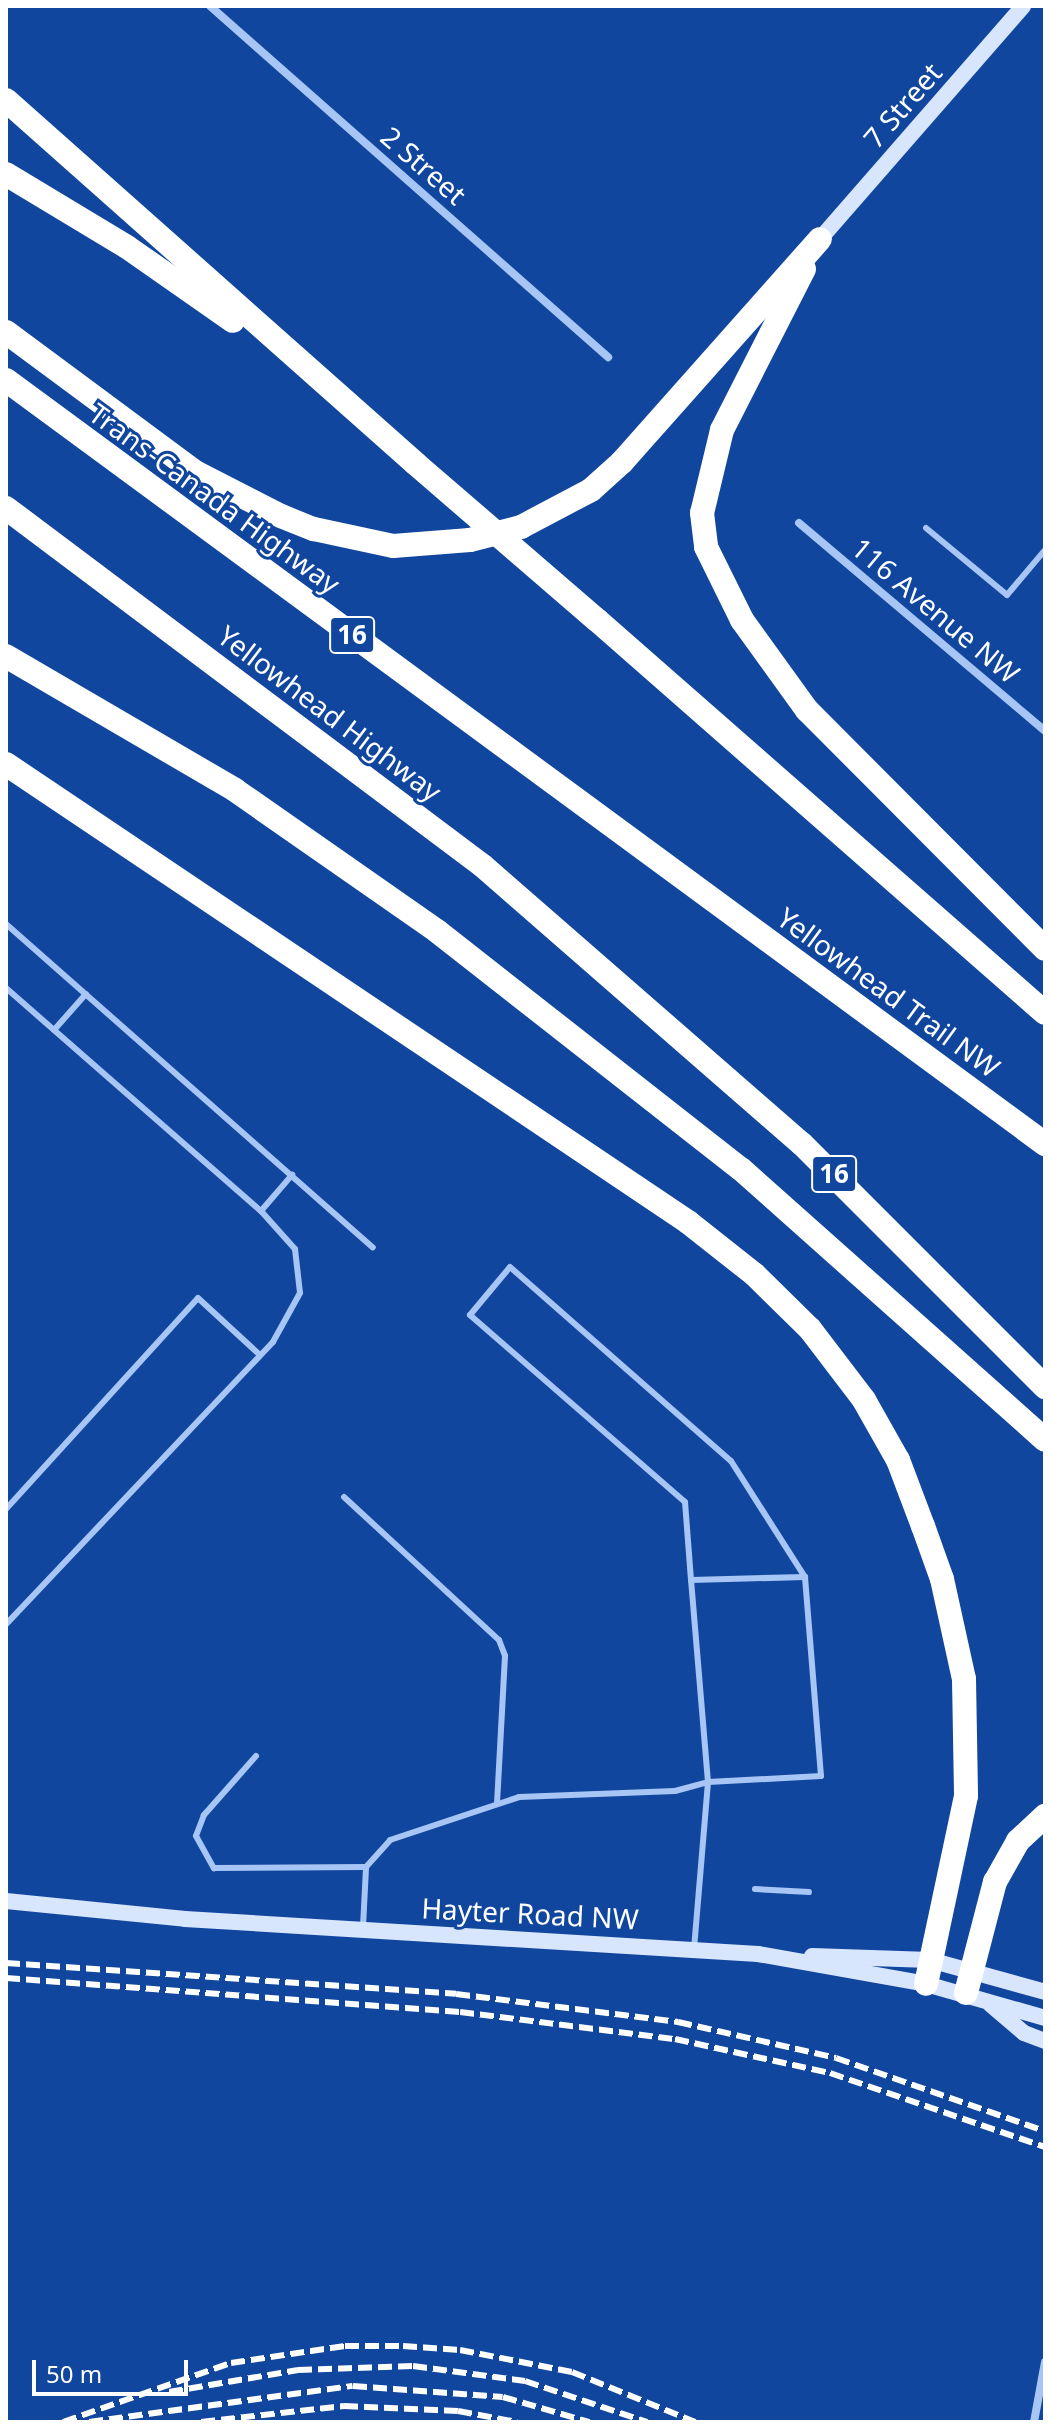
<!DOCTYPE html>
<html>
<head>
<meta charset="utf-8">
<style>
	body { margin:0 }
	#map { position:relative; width:1051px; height:2428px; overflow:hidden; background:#11469e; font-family:"Noto Sans",sans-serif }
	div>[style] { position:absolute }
	.lane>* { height:6px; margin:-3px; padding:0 3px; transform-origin:3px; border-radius:3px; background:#a7c6f5 }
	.street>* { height:8px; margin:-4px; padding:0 4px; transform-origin:4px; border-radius:4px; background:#a7c6f5 }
	.secondary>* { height:16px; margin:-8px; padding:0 8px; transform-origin:8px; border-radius:8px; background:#d8e6fd }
	.highway>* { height:24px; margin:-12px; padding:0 12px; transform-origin:12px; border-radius:12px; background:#fff }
	.rail>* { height:6px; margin-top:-3px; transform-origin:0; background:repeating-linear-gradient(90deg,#fff 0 14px,transparent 0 20px) }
	.highway-bridge>* { height:24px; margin:-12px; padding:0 12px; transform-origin:12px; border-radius:12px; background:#fff }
	span { translate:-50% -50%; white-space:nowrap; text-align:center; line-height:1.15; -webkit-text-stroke:6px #11469e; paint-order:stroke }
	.shield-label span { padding:2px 6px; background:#11469e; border:2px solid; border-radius:6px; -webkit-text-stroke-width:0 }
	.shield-label { font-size:26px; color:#fff; font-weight:700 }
	.street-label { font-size:28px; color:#fff }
	.frame { position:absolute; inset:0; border:8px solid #fff; pointer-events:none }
	.scale { position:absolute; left:32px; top:2360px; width:156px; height:36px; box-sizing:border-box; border:4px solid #fff; border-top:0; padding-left:10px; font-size:24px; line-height:28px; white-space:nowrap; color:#fff; -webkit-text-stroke:6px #11469e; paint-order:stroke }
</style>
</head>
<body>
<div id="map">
	<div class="lane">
		<i style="left:926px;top:528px;width:105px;rotate:39.6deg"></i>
		<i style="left:1007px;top:595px;width:59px;rotate:-49.8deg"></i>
		<i style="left:6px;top:924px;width:489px;rotate:41.4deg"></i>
		<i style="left:6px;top:988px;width:339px;rotate:41.2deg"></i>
		<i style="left:261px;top:1211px;width:51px;rotate:48.2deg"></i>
		<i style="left:295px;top:1249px;width:44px;rotate:83.5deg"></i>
		<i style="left:300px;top:1293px;width:56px;rotate:118.9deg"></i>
		<i style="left:273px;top:1342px;width:388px;rotate:133.4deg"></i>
		<i style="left:54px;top:1030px;width:48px;rotate:-48.4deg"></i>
		<i style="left:261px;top:1211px;width:48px;rotate:-49.3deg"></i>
		<i style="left:344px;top:1497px;width:211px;rotate:42.7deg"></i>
		<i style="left:499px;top:1640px;width:17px;rotate:69deg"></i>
		<i style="left:505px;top:1656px;width:147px;rotate:93.1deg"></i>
		<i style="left:6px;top:1509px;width:285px;rotate:-47.7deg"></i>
		<i style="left:198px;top:1298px;width:84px;rotate:42.6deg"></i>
		<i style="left:256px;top:1756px;width:79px;rotate:131.4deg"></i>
		<i style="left:204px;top:1815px;width:22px;rotate:111deg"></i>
		<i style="left:196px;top:1836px;width:37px;rotate:61deg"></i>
		<i style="left:214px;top:1868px;width:152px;rotate:-0.4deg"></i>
		<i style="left:366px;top:1867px;width:36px;rotate:-48deg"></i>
		<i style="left:390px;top:1840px;width:136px;rotate:-18.4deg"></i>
		<i style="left:519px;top:1797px;width:156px;rotate:-2.2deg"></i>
		<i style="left:675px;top:1791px;width:34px;rotate:-15deg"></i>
		<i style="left:708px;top:1782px;width:203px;rotate:-94.8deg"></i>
		<i style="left:691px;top:1580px;width:78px;rotate:-94.4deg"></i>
		<i style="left:685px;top:1502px;width:285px;rotate:-139deg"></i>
		<i style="left:470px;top:1315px;width:62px;rotate:-50.2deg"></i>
		<i style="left:510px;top:1267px;width:294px;rotate:41.3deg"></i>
		<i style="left:731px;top:1461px;width:138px;rotate:57.5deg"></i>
		<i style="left:805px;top:1577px;width:114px;rotate:178.5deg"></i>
		<i style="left:755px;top:1889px;width:54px;rotate:3.2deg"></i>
		<i style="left:363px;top:1927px;width:60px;rotate:-87.1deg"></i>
		<i style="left:694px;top:1949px;width:168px;rotate:-85.2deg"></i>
		<i style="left:708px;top:1782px;width:113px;rotate:-3deg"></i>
		<i style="left:821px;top:1776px;width:200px;rotate:-94.6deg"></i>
	</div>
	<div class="street">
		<i style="left:210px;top:6px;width:531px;rotate:41.41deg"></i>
		<i style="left:799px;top:523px;width:322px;rotate:40.2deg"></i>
		<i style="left:1034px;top:2422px;width:61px;rotate:-79.6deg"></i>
	</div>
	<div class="secondary">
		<i style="left:820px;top:239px;width:309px;rotate:-48.9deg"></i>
		<i style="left:6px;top:1901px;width:180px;rotate:5.7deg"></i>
		<i style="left:185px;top:1919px;width:574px;rotate:3.5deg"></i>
		<i style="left:758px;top:1954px;width:171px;rotate:10.1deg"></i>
		<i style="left:926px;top:1984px;width:124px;rotate:15.9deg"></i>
		<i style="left:812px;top:1956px;width:118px;rotate:1.9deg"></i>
		<i style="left:930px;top:1960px;width:119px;rotate:15.5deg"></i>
		<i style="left:991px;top:2005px;width:43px;rotate:40.3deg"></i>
		<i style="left:1024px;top:2033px;width:22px;rotate:21deg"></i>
	</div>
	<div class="highway">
		<i style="left:6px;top:100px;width:548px;rotate:41.6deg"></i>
		<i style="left:6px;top:174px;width:141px;rotate:31.1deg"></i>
		<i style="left:127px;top:247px;width:129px;rotate:34.9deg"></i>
		<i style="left:804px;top:269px;width:181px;rotate:117deg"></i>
		<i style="left:722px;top:430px;width:85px;rotate:103.5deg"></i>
		<i style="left:702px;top:513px;width:34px;rotate:83deg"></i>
		<i style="left:706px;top:547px;width:81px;rotate:63.7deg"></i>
		<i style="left:742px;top:620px;width:111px;rotate:54.2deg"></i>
		<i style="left:807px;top:710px;width:337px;rotate:45.1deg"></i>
		<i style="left:6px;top:332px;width:235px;rotate:36.5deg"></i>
		<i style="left:195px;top:472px;width:97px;rotate:27.1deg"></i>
		<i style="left:281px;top:516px;width:35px;rotate:22deg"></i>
		<i style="left:314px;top:529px;width:81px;rotate:12.1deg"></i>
		<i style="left:393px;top:546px;width:77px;rotate:-4.5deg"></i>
		<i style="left:470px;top:540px;width:53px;rotate:-14.3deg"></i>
		<i style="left:521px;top:527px;width:79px;rotate:-27.9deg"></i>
		<i style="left:591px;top:490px;width:42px;rotate:-42.1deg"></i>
		<i style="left:622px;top:462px;width:298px;rotate:-48.4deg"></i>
		<i style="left:6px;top:380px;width:1290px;rotate:36.33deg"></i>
		<i style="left:6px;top:508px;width:596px;rotate:36.89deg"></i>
		<i style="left:483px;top:866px;width:423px;rotate:41.1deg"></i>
		<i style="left:802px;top:1144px;width:344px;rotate:45deg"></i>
		<i style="left:597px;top:620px;width:596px;rotate:41.26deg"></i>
		<i style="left:6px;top:656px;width:265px;rotate:30.3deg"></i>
		<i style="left:235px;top:790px;width:246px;rotate:34.9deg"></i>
		<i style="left:437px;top:931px;width:386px;rotate:38.1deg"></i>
		<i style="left:741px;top:1169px;width:407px;rotate:41.7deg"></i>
		<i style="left:6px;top:764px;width:822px;rotate:33.88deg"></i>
		<i style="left:688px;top:1222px;width:85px;rotate:38.3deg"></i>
		<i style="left:755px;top:1275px;width:77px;rotate:44.5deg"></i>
		<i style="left:810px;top:1329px;width:89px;rotate:52.7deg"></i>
		<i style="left:864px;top:1400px;width:69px;rotate:60.5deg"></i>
		<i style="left:898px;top:1460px;width:71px;rotate:69.3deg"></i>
		<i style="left:923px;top:1526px;width:56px;rotate:70.3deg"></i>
		<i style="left:942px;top:1579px;width:102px;rotate:77.6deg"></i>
		<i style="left:964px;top:1679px;width:117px;rotate:89deg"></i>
		<i style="left:966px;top:1796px;width:192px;rotate:102deg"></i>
		<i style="left:966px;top:1993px;width:115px;rotate:-75.4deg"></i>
		<i style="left:995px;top:1882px;width:47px;rotate:-60.7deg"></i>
		<i style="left:1018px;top:1841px;width:37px;rotate:-43deg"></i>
	</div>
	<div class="rail">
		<i style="left:6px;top:1963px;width:451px;rotate:3.9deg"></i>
		<i style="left:456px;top:1994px;width:224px;rotate:7.2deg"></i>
		<i style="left:678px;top:2022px;width:162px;rotate:12.8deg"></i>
		<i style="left:836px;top:2058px;width:221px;rotate:19.3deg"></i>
		<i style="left:6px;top:1978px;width:455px;rotate:4.3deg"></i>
		<i style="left:460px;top:2012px;width:217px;rotate:7.2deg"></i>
		<i style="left:675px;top:2039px;width:159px;rotate:12.4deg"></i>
		<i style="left:830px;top:2073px;width:227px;rotate:19deg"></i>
		<i style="left:169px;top:2392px;width:131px;rotate:-9.7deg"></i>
		<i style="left:298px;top:2370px;width:115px;rotate:-2deg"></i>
		<i style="left:413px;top:2366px;width:113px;rotate:7.6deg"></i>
		<i style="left:525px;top:2381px;width:129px;rotate:18.6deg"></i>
		<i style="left:63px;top:2422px;width:178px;rotate:-19.4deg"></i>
		<i style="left:231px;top:2363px;width:115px;rotate:-8.5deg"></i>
		<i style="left:345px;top:2346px;width:58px"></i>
		<i style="left:403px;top:2346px;width:57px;rotate:4deg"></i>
		<i style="left:460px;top:2350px;width:114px;rotate:11.1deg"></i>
		<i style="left:572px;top:2372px;width:133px;rotate:22.1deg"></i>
		<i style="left:89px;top:2422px;width:266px;rotate:-7.8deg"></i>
		<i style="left:353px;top:2386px;width:150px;rotate:4.2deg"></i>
		<i style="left:503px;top:2397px;width:90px;rotate:16.2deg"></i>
		<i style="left:201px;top:2422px;width:144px;rotate:-6.4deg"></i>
		<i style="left:344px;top:2406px;width:114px;rotate:2.5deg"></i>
		<i style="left:458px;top:2411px;width:60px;rotate:10.6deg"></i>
	</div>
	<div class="highway-bridge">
		<i style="left:416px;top:464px;width:239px;rotate:40.8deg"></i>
	</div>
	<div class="shield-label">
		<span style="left:352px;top:635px">16</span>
		<span style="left:834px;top:1174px">16</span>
	</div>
	<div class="street-label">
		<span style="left:902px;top:105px;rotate:-49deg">7 Street</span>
		<span style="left:424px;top:165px;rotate:41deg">2 Street</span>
		<span style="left:215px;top:498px;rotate:36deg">Trans-Canada Highway</span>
		<span style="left:936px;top:610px;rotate:40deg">116 Avenue NW</span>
		<span style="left:330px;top:713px;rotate:37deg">Yellowhead Highway</span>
		<span style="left:889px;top:992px;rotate:36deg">Yellowhead Trail NW</span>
		<span style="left:530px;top:1913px;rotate:3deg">Hayter Road NW</span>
	</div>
	<div class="frame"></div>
	<div class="scale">50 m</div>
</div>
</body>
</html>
